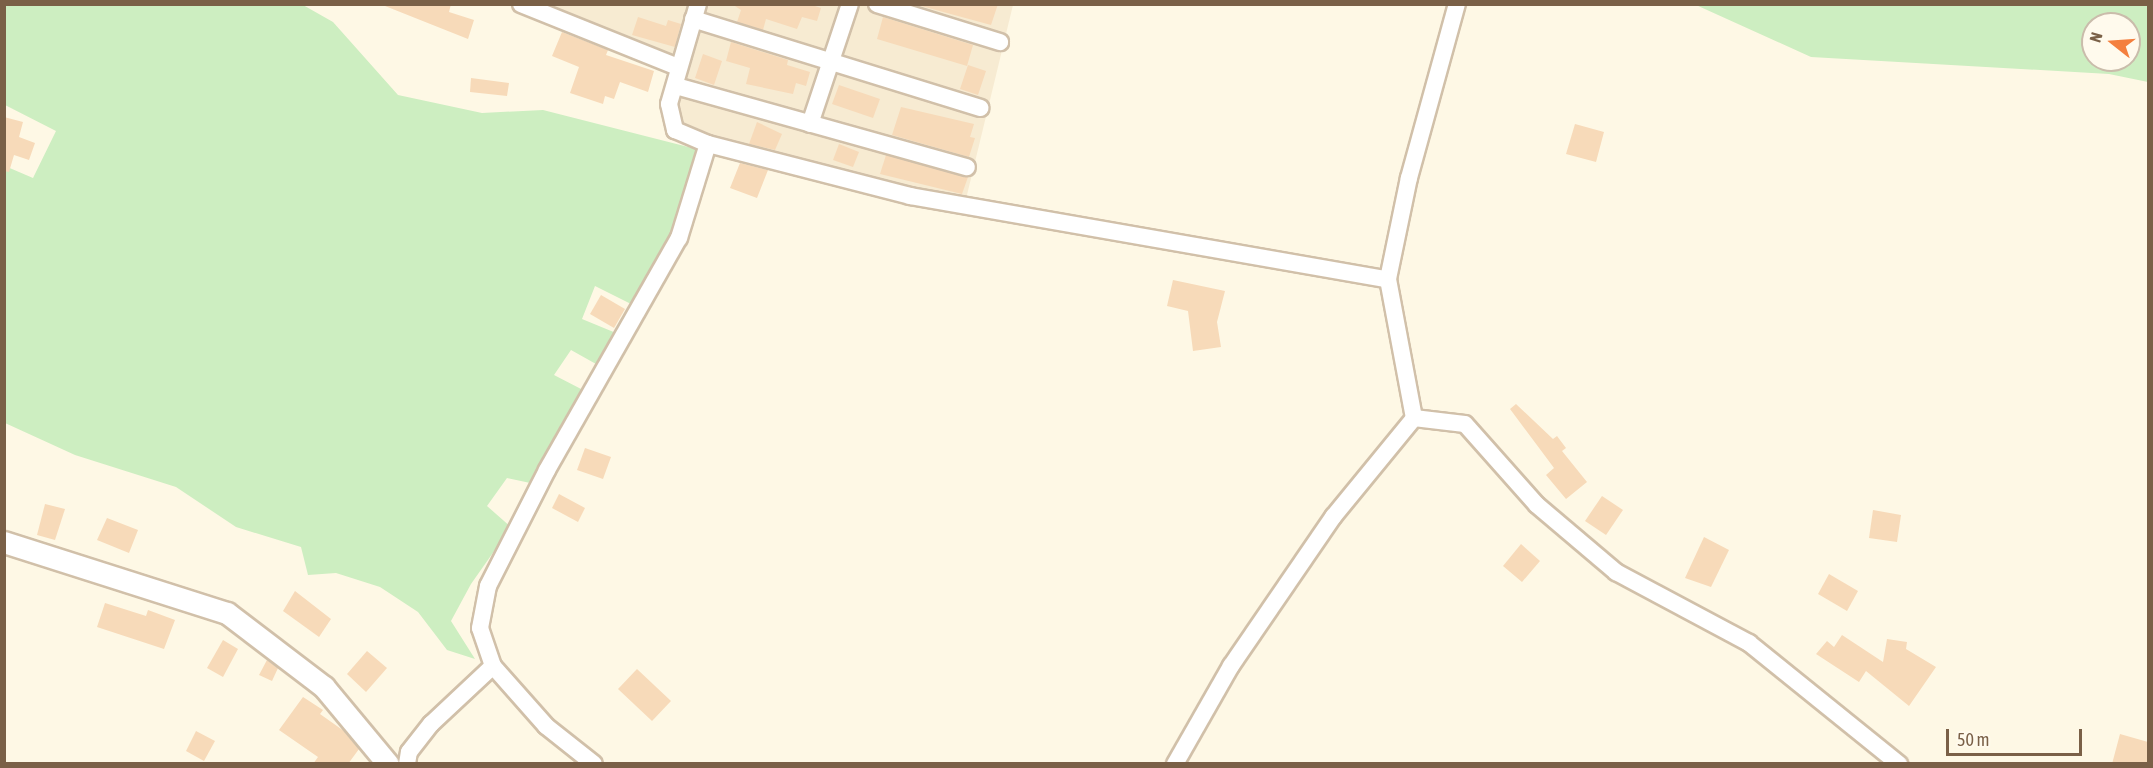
<!DOCTYPE html>
<html>
<head>
<meta charset="utf-8">
<style>
	body { margin:0 }
	#map { position:relative; width:2153px; height:768px; overflow:hidden; background:#fef8e5; font-family:"Asap Condensed",sans-serif }
	div>[style] { position:absolute }
	.residential>* { inset:0; background:#f7ebd2 }
	.green>* { inset:0; background:#cdeec1 }
	.building>* { inset:0; background:#f7dab9 }
	.roads { filter:drop-shadow(2px 0 #d1c0a9) drop-shadow(-2px 0 #d1c0a9) drop-shadow(0 2px #d1c0a9) drop-shadow(0 -2px #d1c0a9) }
	.minor>* { height:16px; margin:-8px; padding:0 8px; transform-origin:8px; border-radius:8px; background:#fff }
	.tertiary>* { height:21px; margin:-10.5px; padding:0 10.5px; transform-origin:10.5px; border-radius:10.5px; background:#fff }
	span { translate:-50% -50%; white-space:nowrap; text-align:center; line-height:1.15; -webkit-text-stroke:6px #fffaed; paint-order:stroke }
	.frame { position:absolute; inset:0; border:6px solid #7a6047; pointer-events:none }
	.north { position:absolute; left:2081px; top:12px; width:60px; height:60px; box-sizing:border-box; background:#fffaed; border:2px solid #cabcab; border-radius:50%; rotate:287deg; font-size:16px; font-weight:700; line-height:24px; text-align:center; color:#7a6047 }
	.north::after { content:''; display:block; margin:auto; width:21px; height:27px; background:#f47f3e; clip-path:polygon(50% 0,100% 100%,50% 72%,0 100%) }
	.scale { position:absolute; left:1946px; top:729px; width:136px; height:27px; box-sizing:border-box; border:3px solid #7a6047; border-top:0; padding-left:8px; font-size:18px; line-height:21px; white-space:nowrap; color:#7a6047; -webkit-text-stroke:4px #fffaed; paint-order:stroke }
</style>
</head>
<body>
<div id="map">
	<div class="residential">
		<i style="clip-path:polygon(522px 5px,1013px 5px,966px 199px,940px 202px,675px 130px,678px 67px)"></i>
	</div>
	<div class="green">
		<i style="clip-path:polygon(5px 5px,303px 5px,333px 22px,398px 95px,482px 113px,543px 110px,704px 151px,685px 207px,631px 304px,595px 286px,582px 319px,616px 333px,596px 364px,571px 350px,554px 375px,583px 390px,535px 484px,507px 478px,487px 506px,511px 527px,471px 584px,451px 621px,475px 659px,447px 650px,418px 612px,380px 587px,336px 573px,308px 575px,301px 547px,236px 527px,176px 487px,75px 455px,5px 423px,5px 166px,33px 178px,56px 131px,5px 105px)"></i>
		<i style="clip-path:polygon(evenodd,1696px 5px,2148px 5px,2148px 82px,2109px 74px,1811px 57px,1696px 5px,2093px 24px,2129px 24px,2129px 60px,2093px 60px,2093px 24px)"></i>
	</div>
	<div class="building">
		<i style="clip-path:polygon(380px 4px,451px 4px,449px 12px,474px 20px,468px 39px)"></i>
		<i style="clip-path:polygon(732px 4px,809px 4px,821px 8px,817px 21px,802px 17px,797px 29px,766px 19px,763px 30px,737px 22px,741px 10px)"></i>
		<i style="clip-path:polygon(914px 4px,998px 4px,991px 25px)"></i>
		<i style="clip-path:polygon(638px 17px,666px 26px,668px 20px,681px 24px,675px 47px,632px 35px)"></i>
		<i style="clip-path:polygon(883px 17px,973px 45px,967px 66px,877px 39px)"></i>
		<i style="clip-path:polygon(562px 32px,608px 50px,606px 55px,654px 71px,648px 92px,620px 82px,614px 99px,605px 96px,603px 104px,570px 93px,579px 67px,552px 56px)"></i>
		<i style="clip-path:polygon(731px 42px,788px 60px,787px 65px,810px 72px,806px 86px,796px 83px,793px 94px,746px 84px,750px 68px,726px 61px)"></i>
		<i style="clip-path:polygon(703px 54px,722px 61px,714px 85px,695px 78px)"></i>
		<i style="clip-path:polygon(968px 65px,986px 71px,978px 95px,960px 89px)"></i>
		<i style="clip-path:polygon(471px 78px,509px 83px,507px 96px,470px 92px)"></i>
		<i style="clip-path:polygon(839px 85px,880px 99px,873px 118px,832px 104px)"></i>
		<i style="clip-path:polygon(901px 107px,974px 124px,970px 137px,975px 138px,969px 157px,892px 135px)"></i>
		<i style="clip-path:polygon(4px 117px,23px 122px,19px 137px,35px 143px,29px 160px,14px 155px,9px 172px,4px 171px)"></i>
		<i style="clip-path:polygon(757px 122px,782px 134px,775px 150px,749px 144px)"></i>
		<i style="clip-path:polygon(1575px 124px,1604px 132px,1596px 162px,1566px 154px)"></i>
		<i style="clip-path:polygon(839px 144px,859px 152px,853px 167px,833px 160px)"></i>
		<i style="clip-path:polygon(886px 155px,968px 177px,962px 194px,880px 174px)"></i>
		<i style="clip-path:polygon(740px 163px,768px 170px,757px 198px,730px 188px)"></i>
		<i style="clip-path:polygon(1173px 280px,1225px 291px,1217px 322px,1221px 347px,1193px 351px,1188px 311px,1167px 306px)"></i>
		<i style="clip-path:polygon(601px 295px,625px 309px,614px 328px,590px 314px)"></i>
		<i style="clip-path:polygon(1516px 404px,1553px 439px,1557px 436px,1566px 448px,1562px 451px,1587px 482px,1566px 499px,1546px 475px,1554px 468px,1510px 409px)"></i>
		<i style="clip-path:polygon(585px 448px,611px 457px,603px 479px,577px 470px)"></i>
		<i style="clip-path:polygon(559px 494px,585px 508px,578px 522px,552px 508px)"></i>
		<i style="clip-path:polygon(1602px 496px,1623px 510px,1606px 535px,1585px 521px)"></i>
		<i style="clip-path:polygon(45px 504px,65px 509px,55px 540px,37px 535px)"></i>
		<i style="clip-path:polygon(1873px 510px,1901px 515px,1897px 542px,1869px 538px)"></i>
		<i style="clip-path:polygon(107px 518px,138px 530px,129px 553px,97px 540px)"></i>
		<i style="clip-path:polygon(1704px 537px,1729px 550px,1711px 587px,1685px 578px)"></i>
		<i style="clip-path:polygon(1521px 544px,1540px 561px,1522px 582px,1503px 566px)"></i>
		<i style="clip-path:polygon(1829px 574px,1858px 591px,1847px 611px,1818px 594px)"></i>
		<i style="clip-path:polygon(295px 591px,331px 619px,319px 637px,283px 611px)"></i>
		<i style="clip-path:polygon(105px 603px,146px 616px,148px 610px,175px 620px,164px 649px,97px 627px)"></i>
		<i style="clip-path:polygon(1842px 635px,1883px 662px,1887px 639px,1907px 642px,1906px 649px,1936px 667px,1909px 706px,1866px 671px,1859px 682px,1816px 654px,1827px 641px,1834px 647px)"></i>
		<i style="clip-path:polygon(223px 640px,238px 649px,223px 677px,207px 668px)"></i>
		<i style="clip-path:polygon(367px 651px,387px 668px,366px 692px,347px 674px)"></i>
		<i style="clip-path:polygon(267px 660px,278px 668px,272px 681px,259px 675px)"></i>
		<i style="clip-path:polygon(637px 669px,671px 701px,652px 721px,618px 689px)"></i>
		<i style="clip-path:polygon(303px 697px,323px 710px,320px 714px,344px 731px,359px 749px,348px 764px,313px 764px,318px 757px,279px 730px)"></i>
		<i style="clip-path:polygon(196px 731px,215px 741px,204px 761px,186px 751px)"></i>
		<i style="clip-path:polygon(2120px 734px,2148px 742px,2148px 764px,2112px 764px)"></i>
	</div>
	<div class="roads">
		<div class="minor">
			<i style="left:521px;top:4px;width:169px;rotate:21.9deg"></i>
			<i style="left:698px;top:4px;width:104px;rotate:106.2deg"></i>
			<i style="left:669px;top:104px;width:27px;rotate:77deg"></i>
			<i style="left:675px;top:130px;width:36px;rotate:23deg"></i>
			<i style="left:708px;top:144px;width:209px;rotate:14.4deg"></i>
			<i style="left:910px;top:196px;width:485px;rotate:9.9deg"></i>
			<i style="left:877px;top:4px;width:129px;rotate:17.2deg"></i>
			<i style="left:693px;top:19px;width:301px;rotate:17.2deg"></i>
			<i style="left:676px;top:86px;width:302px;rotate:15.6deg"></i>
			<i style="left:810px;top:124px;width:126px;rotate:-71.6deg"></i>
			<i style="left:1414px;top:418px;width:51px;rotate:6.7deg"></i>
			<i style="left:1465px;top:424px;width:108px;rotate:48.4deg"></i>
			<i style="left:1537px;top:505px;width:104px;rotate:40.3deg"></i>
			<i style="left:1616px;top:572px;width:151px;rotate:28.1deg"></i>
			<i style="left:1749px;top:643px;width:193px;rotate:38.9deg"></i>
			<i style="left:493px;top:666px;width:40px;rotate:-108.9deg"></i>
			<i style="left:480px;top:628px;width:43px;rotate:-79.2deg"></i>
			<i style="left:488px;top:586px;width:130px;rotate:-63deg"></i>
			<i style="left:547px;top:470px;width:267px;rotate:-60.4deg"></i>
			<i style="left:679px;top:238px;width:98px;rotate:-72.9deg"></i>
			<i style="left:407px;top:764px;width:12px;rotate:-81deg"></i>
			<i style="left:409px;top:752px;width:36px;rotate:-52deg"></i>
			<i style="left:431px;top:724px;width:85px;rotate:-43.1deg"></i>
			<i style="left:493px;top:666px;width:80px;rotate:48.5deg"></i>
			<i style="left:546px;top:726px;width:61px;rotate:38.4deg"></i>
			<i style="left:1175px;top:764px;width:113px;rotate:-60.3deg"></i>
			<i style="left:1231px;top:666px;width:181px;rotate:-55.6deg"></i>
			<i style="left:1333px;top:517px;width:128px;rotate:-50.7deg"></i>
			<i style="left:1414px;top:418px;width:141px;rotate:-100.6deg"></i>
			<i style="left:1388px;top:279px;width:103px;rotate:-78.3deg"></i>
			<i style="left:1409px;top:178px;width:180px;rotate:-74.6deg"></i>
		</div>
		<div class="tertiary">
			<i style="left:4px;top:542px;width:234px;rotate:17.7deg"></i>
			<i style="left:227px;top:613px;width:122px;rotate:37.3deg"></i>
			<i style="left:324px;top:687px;width:100px;rotate:50.3deg"></i>
		</div>
	</div>
	<div class="frame"></div>
	<div class="north">N</div>
	<div class="scale">50 m</div>
</div>
</body>
</html>
